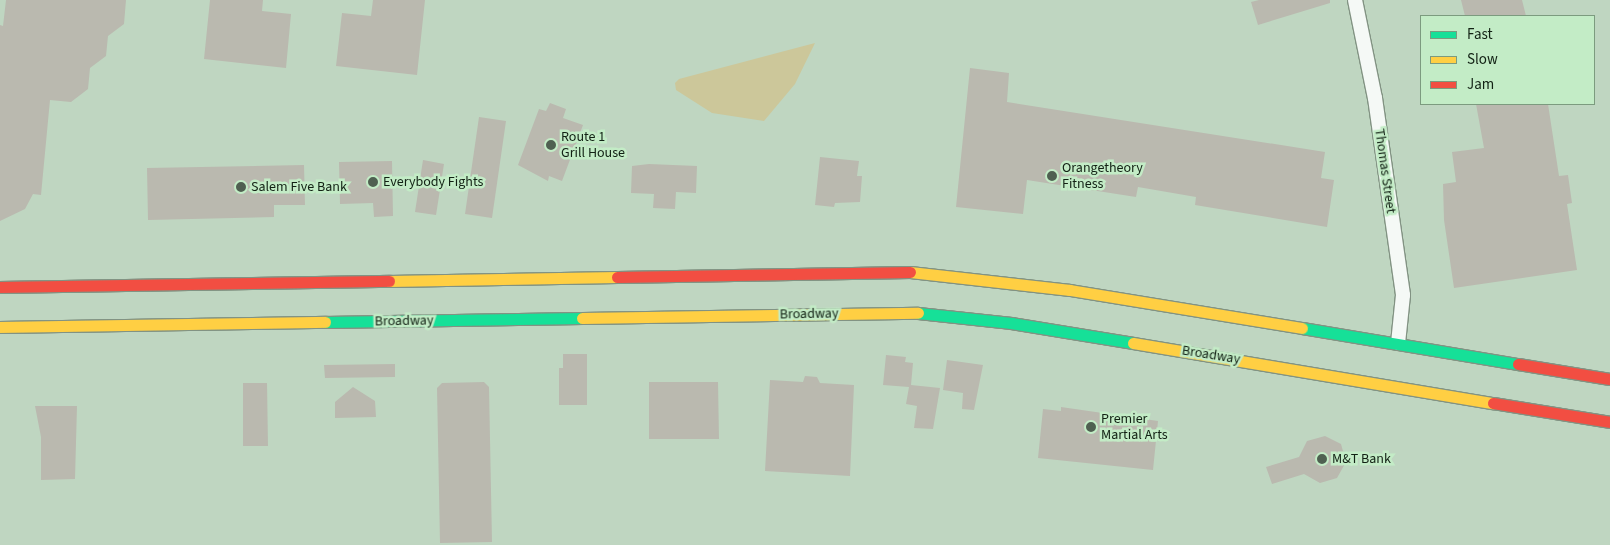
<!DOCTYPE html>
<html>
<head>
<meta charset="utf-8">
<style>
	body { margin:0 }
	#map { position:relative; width:1610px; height:545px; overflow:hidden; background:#bfd6c1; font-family:"Source Sans 3",sans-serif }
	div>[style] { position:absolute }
	.green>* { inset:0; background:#ccc79a }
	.building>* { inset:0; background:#bab9af }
	.roads { filter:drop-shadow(1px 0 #829383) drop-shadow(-1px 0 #829383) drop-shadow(0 1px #829383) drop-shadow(0 -1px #829383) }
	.street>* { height:14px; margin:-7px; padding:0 7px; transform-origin:7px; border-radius:7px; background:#f5f9f6 }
	.fast>* { height:11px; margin:-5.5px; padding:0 5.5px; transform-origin:5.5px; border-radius:5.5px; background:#16e098 }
	.slow>* { height:11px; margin:-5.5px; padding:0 5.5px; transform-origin:5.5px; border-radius:5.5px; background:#ffcf43 }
	.jam>* { height:11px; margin:-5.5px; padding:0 5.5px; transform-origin:5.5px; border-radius:5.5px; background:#f24e42 }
	.dots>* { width:14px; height:14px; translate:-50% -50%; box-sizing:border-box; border:2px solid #c3ecc6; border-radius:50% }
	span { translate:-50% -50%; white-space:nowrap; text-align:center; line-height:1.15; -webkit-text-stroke:5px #c3ecc6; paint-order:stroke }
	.poi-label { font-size:14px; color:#122114 }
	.left { translate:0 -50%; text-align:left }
	.street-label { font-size:14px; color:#122114 }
	.legend { position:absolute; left:1420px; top:15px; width:175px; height:90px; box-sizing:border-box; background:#c3ecc6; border:1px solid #7c9b7f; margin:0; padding:6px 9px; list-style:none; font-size:15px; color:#122114 }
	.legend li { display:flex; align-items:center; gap:10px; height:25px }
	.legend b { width:25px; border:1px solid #7c9b7f }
</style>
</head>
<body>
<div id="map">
	<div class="green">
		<i style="clip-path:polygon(815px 43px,795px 84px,764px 121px,712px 113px,676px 90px,675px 83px,679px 79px)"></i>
	</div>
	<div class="building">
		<i style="clip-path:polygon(6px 0,126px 0,124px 24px,108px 36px,106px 56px,90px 68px,88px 89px,71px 102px,50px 100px,41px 195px,33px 194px,25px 209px,0 221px,0 25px,3px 26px)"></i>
		<i style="clip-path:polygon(210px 0,263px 0,262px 11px,291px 14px,286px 68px,204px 59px)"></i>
		<i style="clip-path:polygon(373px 0,425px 0,417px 75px,336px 66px,342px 13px,371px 16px)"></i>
		<i style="clip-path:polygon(1259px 0,1330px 0,1330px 3px,1258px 25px,1251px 2px)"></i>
		<i style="clip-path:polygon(1461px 0,1522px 0,1526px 16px,1465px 16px)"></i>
		<i style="clip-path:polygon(970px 68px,1009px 73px,1007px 102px,1325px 152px,1321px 178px,1334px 180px,1327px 227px,1195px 205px,1196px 197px,1138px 187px,1136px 197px,1027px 180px,1023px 214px,956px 207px)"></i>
		<i style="clip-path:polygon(550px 103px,566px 109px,563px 118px,583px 125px,562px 181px,549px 176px,548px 181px,518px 165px,539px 109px,546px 111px)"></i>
		<i style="clip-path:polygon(1476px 104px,1548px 104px,1559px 176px,1568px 175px,1572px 203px,1567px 204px,1577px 270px,1454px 288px,1444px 220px,1443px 184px,1456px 182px,1452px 152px,1484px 148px)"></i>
		<i style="clip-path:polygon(479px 117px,506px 121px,492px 218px,465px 214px)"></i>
		<i style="clip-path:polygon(820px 157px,859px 161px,857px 176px,862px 176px,860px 202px,835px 203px,834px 207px,815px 205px)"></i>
		<i style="clip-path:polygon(423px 160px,444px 164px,436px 215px,415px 212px)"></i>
		<i style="clip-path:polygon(392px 161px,393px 216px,374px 217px,373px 203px,340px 204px,339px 162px)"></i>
		<i style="clip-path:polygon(649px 164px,697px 166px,696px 193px,676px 192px,675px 209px,653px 208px,654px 194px,631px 193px,632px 166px)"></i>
		<i style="clip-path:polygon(304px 165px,305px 205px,274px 205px,274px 217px,148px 220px,147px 168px)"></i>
		<i style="clip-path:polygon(563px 354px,587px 354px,587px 405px,559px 405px,559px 368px,563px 368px)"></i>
		<i style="clip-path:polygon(886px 355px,906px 357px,905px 362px,913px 363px,911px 385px,940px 388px,933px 429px,914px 428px,917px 406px,906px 404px,909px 387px,883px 385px)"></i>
		<i style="clip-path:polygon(947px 360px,983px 365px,974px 410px,962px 409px,963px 393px,943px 390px)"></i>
		<i style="clip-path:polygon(395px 364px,395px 377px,325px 378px,324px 365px)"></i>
		<i style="clip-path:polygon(805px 376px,817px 377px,820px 383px,854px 385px,850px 476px,765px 471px,770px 380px,803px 382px)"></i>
		<i style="clip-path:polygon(484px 382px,489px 387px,492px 542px,440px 543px,437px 388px,442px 383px)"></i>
		<i style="clip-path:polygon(649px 382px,718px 382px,719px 439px,649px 439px)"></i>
		<i style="clip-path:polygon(243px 383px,267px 383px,268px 446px,243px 446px)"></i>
		<i style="clip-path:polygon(353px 387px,375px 401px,376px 417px,335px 418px,335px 402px)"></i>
		<i style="clip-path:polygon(35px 406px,77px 406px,75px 479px,41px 480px,41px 437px)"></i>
		<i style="clip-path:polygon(1061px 407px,1158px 421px,1153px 470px,1038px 458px,1043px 409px,1061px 411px)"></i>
		<i style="clip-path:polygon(1325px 436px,1341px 444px,1346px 462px,1337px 478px,1320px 483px,1304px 474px,1272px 484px,1266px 467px,1299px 457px,1307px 441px)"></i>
	</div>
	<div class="roads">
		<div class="street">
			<i style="left:1355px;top:0;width:100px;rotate:78.5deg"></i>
			<i style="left:1375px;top:98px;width:199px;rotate:81.9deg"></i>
			<i style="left:1403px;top:295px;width:48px;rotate:95.9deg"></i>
		</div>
		<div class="fast">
			<i style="left:918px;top:313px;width:94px;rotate:6.1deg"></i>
			<i style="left:1011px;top:323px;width:124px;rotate:9.3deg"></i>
			<i style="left:325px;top:322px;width:257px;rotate:-0.9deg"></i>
			<i style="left:1302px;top:328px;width:219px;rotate:9.5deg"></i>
		</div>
		<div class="slow">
			<i style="left:910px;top:272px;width:161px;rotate:6.4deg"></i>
			<i style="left:1070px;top:290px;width:235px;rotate:9.3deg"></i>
			<i style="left:389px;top:281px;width:228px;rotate:-1deg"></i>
			<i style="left:582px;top:318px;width:336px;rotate:-0.9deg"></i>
			<i style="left:0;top:327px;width:325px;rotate:-0.9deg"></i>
			<i style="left:1133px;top:343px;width:365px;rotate:9.5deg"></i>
		</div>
		<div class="jam">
			<i style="left:617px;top:277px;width:293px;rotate:-1deg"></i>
			<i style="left:0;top:287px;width:389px;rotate:-0.9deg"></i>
			<i style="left:1518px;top:364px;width:93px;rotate:9.3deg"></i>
			<i style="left:1493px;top:403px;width:119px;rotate:9.2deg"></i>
		</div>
	</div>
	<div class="dots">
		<i style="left:551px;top:145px;background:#4f6051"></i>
		<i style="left:1052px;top:176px;background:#4f6051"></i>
		<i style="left:373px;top:182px;background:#4f6051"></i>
		<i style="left:241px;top:187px;background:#4f6051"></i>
		<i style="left:1091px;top:427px;background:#4f6051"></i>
		<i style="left:1322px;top:459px;background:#4f6051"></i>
	</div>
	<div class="poi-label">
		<span class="left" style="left:561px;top:145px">Route 1<br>Grill House</span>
		<span class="left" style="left:1062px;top:176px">Orangetheory<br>Fitness</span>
		<span class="left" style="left:383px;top:182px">Everybody Fights</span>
		<span class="left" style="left:251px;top:187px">Salem Five Bank</span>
		<span class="left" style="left:1101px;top:427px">Premier<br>Martial Arts</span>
		<span class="left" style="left:1332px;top:459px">M&amp;T Bank</span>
	</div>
	<div class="street-label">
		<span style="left:1385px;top:171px;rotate:82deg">Thomas Street</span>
		<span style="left:809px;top:314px;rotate:-1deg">Broadway</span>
		<span style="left:404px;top:321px;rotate:-1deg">Broadway</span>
		<span style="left:1211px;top:355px;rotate:9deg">Broadway</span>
	</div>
	<ul class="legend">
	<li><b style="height:6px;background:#16e098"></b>Fast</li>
	<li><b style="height:6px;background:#ffcf43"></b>Slow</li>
	<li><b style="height:6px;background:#f24e42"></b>Jam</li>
	</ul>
</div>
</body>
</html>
